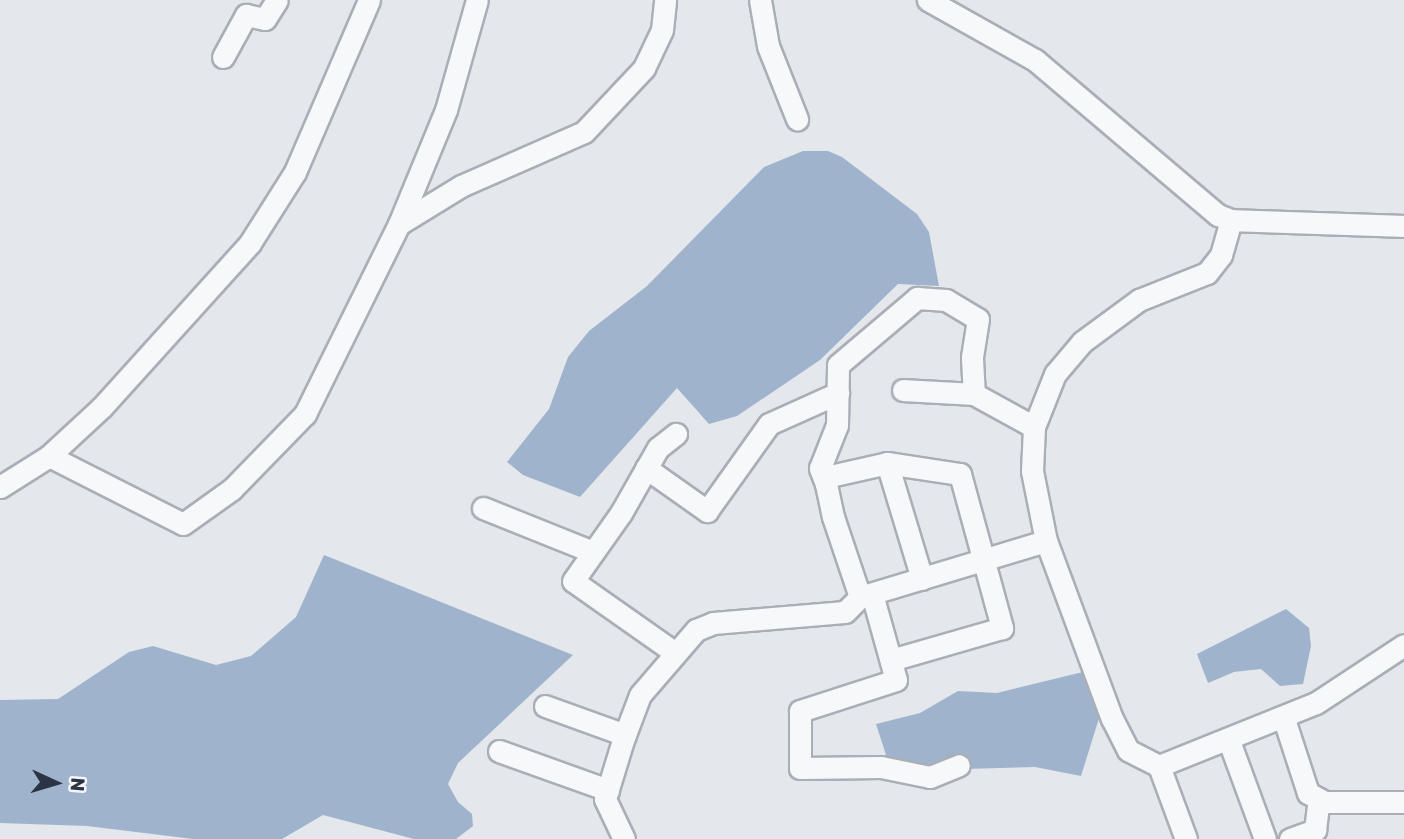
<!DOCTYPE html>
<html>
<head>
<meta charset="utf-8">
<style>
	body { margin:0 }
	#map { position:relative; width:1404px; height:839px; overflow:hidden; background:#e4e7ec; font-family:Rubik,sans-serif }
	div>[style] { position:absolute }
	.water>* { inset:0; background:#9fb4cc }
	.roads { filter:drop-shadow(2px 0 #a9aeb7) drop-shadow(-2px 0 #a9aeb7) drop-shadow(0 2px #a9aeb7) drop-shadow(0 -2px #a9aeb7) }
	.minor>* { height:21px; margin:-10.5px; padding:0 10.5px; transform-origin:10.5px; border-radius:10.5px; background:#f7f8fa }
	span { translate:-50% -50%; white-space:nowrap; text-align:center; line-height:1.15; -webkit-text-stroke:6px #f4f6f9; paint-order:stroke }
	.north { position:absolute; left:21px; top:748px; width:70px; height:70px; -webkit-text-stroke:5px #f4f6f9; paint-order:stroke; rotate:94deg; font-size:19px; font-weight:700; line-height:28px; text-align:center; color:#2b3445 }
	.north::after { content:''; display:block; margin:auto; width:24px; height:32px; background:#2b3445; clip-path:polygon(50% 0,100% 100%,50% 72%,0 100%) }
</style>
</head>
<body>
<div id="map">
	<div class="water">
		<i style="clip-path:polygon(803px 151px,828px 151px,842px 157px,917px 214px,929px 232px,939px 286px,898px 284px,820px 360px,737px 416px,709px 424px,677px 388px,580px 497px,523px 475px,507px 462px,549px 409px,568px 357px,589px 331px,647px 286px,764px 167px)"></i>
		<i style="clip-path:polygon(324px 555px,573px 655px,458px 763px,448px 784px,458px 802px,472px 814px,473px 826px,456px 839px,414px 839px,323px 815px,282px 839px,193px 839px,87px 826px,0 823px,0 700px,58px 699px,129px 652px,153px 646px,216px 665px,251px 656px,296px 617px)"></i>
		<i style="clip-path:polygon(1286px 609px,1309px 628px,1311px 646px,1303px 684px,1280px 686px,1261px 669px,1234px 672px,1208px 683px,1197px 654px)"></i>
		<i style="clip-path:polygon(1087px 671px,1101px 712px,1081px 776px,1035px 767px,930px 770px,888px 761px,876px 724px,920px 713px,958px 691px,997px 693px)"></i>
	</div>
	<div class="roads">
		<div class="minor">
			<i style="left:760px;top:0;width:47px;rotate:80.1deg"></i>
			<i style="left:768px;top:46px;width:79px;rotate:68.3deg"></i>
			<i style="left:928px;top:0;width:123px;rotate:29.3deg"></i>
			<i style="left:1035px;top:60px;width:240px;rotate:40.3deg"></i>
			<i style="left:1218px;top:215px;width:14px;rotate:21deg"></i>
			<i style="left:1231px;top:220px;width:173px;rotate:2deg"></i>
			<i style="left:223px;top:57px;width:48px;rotate:-61.3deg"></i>
			<i style="left:246px;top:15px;width:19px;rotate:12deg"></i>
			<i style="left:265px;top:19px;width:22px;rotate:-58deg"></i>
			<i style="left:399px;top:224px;width:123px;rotate:-67.6deg"></i>
			<i style="left:446px;top:110px;width:114px;rotate:-74.3deg"></i>
			<i style="left:903px;top:390px;width:71px;rotate:3.2deg"></i>
			<i style="left:49px;top:456px;width:72px;rotate:-42.8deg"></i>
			<i style="left:102px;top:407px;width:221px;rotate:-47.9deg"></i>
			<i style="left:250px;top:243px;width:84px;rotate:-57.6deg"></i>
			<i style="left:295px;top:172px;width:187px;rotate:-66.7deg"></i>
			<i style="left:887px;top:463px;width:121px;rotate:73.2deg"></i>
			<i style="left:646px;top:468px;width:75px;rotate:35.2deg"></i>
			<i style="left:707px;top:511px;width:107px;rotate:-54.5deg"></i>
			<i style="left:769px;top:424px;width:76px;rotate:-24.2deg"></i>
			<i style="left:826px;top:484px;width:17px;rotate:-111deg"></i>
			<i style="left:820px;top:468px;width:46px;rotate:-68.4deg"></i>
			<i style="left:837px;top:425px;width:60px;rotate:-89deg"></i>
			<i style="left:838px;top:365px;width:104px;rotate:-40.3deg"></i>
			<i style="left:917px;top:298px;width:29px;rotate:4deg"></i>
			<i style="left:946px;top:300px;width:37px;rotate:31deg"></i>
			<i style="left:978px;top:319px;width:39px;rotate:99deg"></i>
			<i style="left:972px;top:358px;width:36px;rotate:87deg"></i>
			<i style="left:974px;top:394px;width:68px;rotate:28.8deg"></i>
			<i style="left:0;top:487px;width:58px;rotate:-32.3deg"></i>
			<i style="left:49px;top:456px;width:150px;rotate:26.9deg"></i>
			<i style="left:183px;top:524px;width:60px;rotate:-35.5deg"></i>
			<i style="left:232px;top:489px;width:105px;rotate:-45.8deg"></i>
			<i style="left:305px;top:414px;width:212px;rotate:-63.7deg"></i>
			<i style="left:399px;top:224px;width:73px;rotate:-31.5deg"></i>
			<i style="left:461px;top:186px;width:134px;rotate:-23.7deg"></i>
			<i style="left:584px;top:132px;width:88px;rotate:-46.8deg"></i>
			<i style="left:644px;top:68px;width:42px;rotate:-64.7deg"></i>
			<i style="left:662px;top:30px;width:30px;rotate:-84deg"></i>
			<i style="left:483px;top:508px;width:118px;rotate:21.8deg"></i>
			<i style="left:872px;top:594px;width:89px;rotate:74.4deg"></i>
			<i style="left:896px;top:680px;width:101px;rotate:162.1deg"></i>
			<i style="left:800px;top:711px;width:57px;rotate:90deg"></i>
			<i style="left:800px;top:768px;width:81px;rotate:-0.7deg"></i>
			<i style="left:881px;top:767px;width:50px;rotate:11.5deg"></i>
			<i style="left:930px;top:777px;width:31px;rotate:-22deg"></i>
			<i style="left:860px;top:597px;width:84px;rotate:-108.6deg"></i>
			<i style="left:833px;top:517px;width:34px;rotate:-102deg"></i>
			<i style="left:826px;top:484px;width:9px;rotate:-63deg"></i>
			<i style="left:830px;top:476px;width:58px;rotate:-12.8deg"></i>
			<i style="left:887px;top:463px;width:74px;rotate:8.6deg"></i>
			<i style="left:960px;top:474px;width:160px;rotate:74.7deg"></i>
			<i style="left:1002px;top:628px;width:116px;rotate:163.9deg"></i>
			<i style="left:674px;top:652px;width:123px;rotate:-144.9deg"></i>
			<i style="left:573px;top:581px;width:83px;rotate:-54.8deg"></i>
			<i style="left:621px;top:513px;width:75px;rotate:-60.4deg"></i>
			<i style="left:658px;top:448px;width:23px;rotate:-38deg"></i>
			<i style="left:545px;top:706px;width:85px;rotate:19.9deg"></i>
			<i style="left:1284px;top:719px;width:78px;rotate:72deg"></i>
			<i style="left:1308px;top:793px;width:19px;rotate:28deg"></i>
			<i style="left:1325px;top:802px;width:79px"></i>
			<i style="left:1229px;top:741px;width:104px;rotate:69.8deg"></i>
			<i style="left:499px;top:751px;width:116px;rotate:19.7deg"></i>
			<i style="left:1159px;top:766px;width:169px;rotate:-21.9deg"></i>
			<i style="left:1316px;top:703px;width:105px;rotate:-33.4deg"></i>
			<i style="left:624px;top:839px;width:44px;rotate:-115.4deg"></i>
			<i style="left:605px;top:799px;width:62px;rotate:-73deg"></i>
			<i style="left:623px;top:740px;width:48px;rotate:-69.3deg"></i>
			<i style="left:640px;top:695px;width:86px;rotate:-49.3deg"></i>
			<i style="left:696px;top:630px;width:18px;rotate:-22deg"></i>
			<i style="left:713px;top:623px;width:132px;rotate:-4.8deg"></i>
			<i style="left:845px;top:612px;width:21px;rotate:-45deg"></i>
			<i style="left:860px;top:597px;width:194px;rotate:-16.8deg"></i>
			<i style="left:1186px;top:839px;width:78px;rotate:-110.3deg"></i>
			<i style="left:1159px;top:766px;width:35px;rotate:-153deg"></i>
			<i style="left:1128px;top:750px;width:35px;rotate:-117deg"></i>
			<i style="left:1112px;top:719px;width:190px;rotate:-110.3deg"></i>
			<i style="left:1046px;top:541px;width:71px;rotate:-101.3deg"></i>
			<i style="left:1032px;top:471px;width:44px;rotate:-87.4deg"></i>
			<i style="left:1034px;top:427px;width:57px;rotate:-68.4deg"></i>
			<i style="left:1055px;top:374px;width:42px;rotate:-49.8deg"></i>
			<i style="left:1082px;top:342px;width:71px;rotate:-36.4deg"></i>
			<i style="left:1139px;top:300px;width:73px;rotate:-21.7deg"></i>
			<i style="left:1207px;top:273px;width:23px;rotate:-52deg"></i>
			<i style="left:1221px;top:255px;width:36px;rotate:-74deg"></i>
			<i style="left:1290px;top:839px;width:27px;rotate:-20deg"></i>
			<i style="left:1315px;top:830px;width:31px;rotate:-83deg"></i>
		</div>
	</div>
	<div class="north">N</div>
</div>
</body>
</html>
